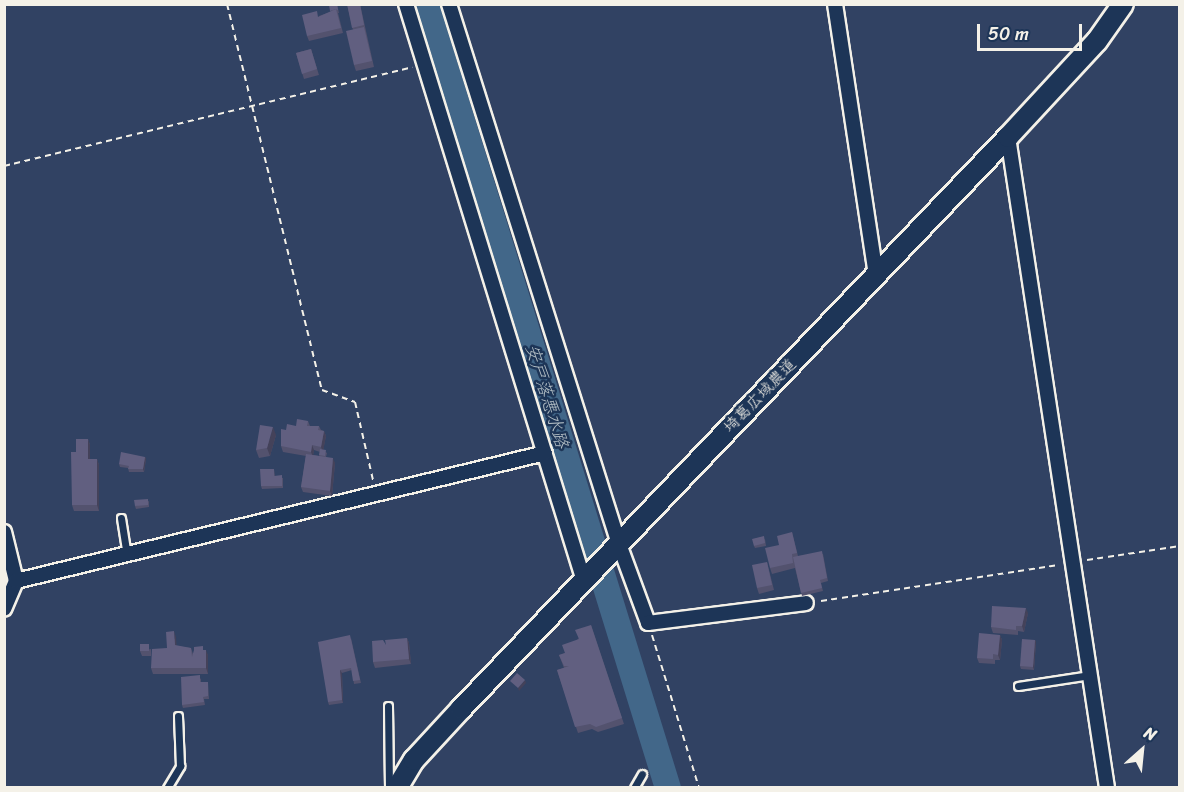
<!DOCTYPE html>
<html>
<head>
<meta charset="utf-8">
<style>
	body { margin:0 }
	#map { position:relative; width:1184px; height:792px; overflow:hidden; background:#314263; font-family:Sriracha,"Klee One",sans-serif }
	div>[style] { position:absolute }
	.river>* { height:26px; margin:-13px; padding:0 13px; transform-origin:13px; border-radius:13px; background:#426789 }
	.path>* { height:2px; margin-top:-1px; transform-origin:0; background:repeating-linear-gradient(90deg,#f4f1e8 0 6px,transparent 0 10.5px) }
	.roads { filter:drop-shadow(2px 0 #f4f1e8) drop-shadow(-2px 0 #f4f1e8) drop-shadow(0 2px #f4f1e8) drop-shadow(0 -2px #f4f1e8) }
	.lane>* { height:7px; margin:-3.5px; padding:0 3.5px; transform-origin:3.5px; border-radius:3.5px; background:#1d3557 }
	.street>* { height:14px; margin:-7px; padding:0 7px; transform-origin:7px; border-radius:7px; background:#1d3557 }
	.secondary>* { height:20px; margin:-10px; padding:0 10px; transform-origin:10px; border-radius:10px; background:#1d3557 }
	.wall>* { inset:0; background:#53526e }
	.shaded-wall>* { inset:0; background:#44425a }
	.building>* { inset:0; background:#615f80 }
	span { translate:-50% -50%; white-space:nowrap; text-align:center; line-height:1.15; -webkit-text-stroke:5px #1d3557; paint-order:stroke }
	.street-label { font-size:16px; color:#f4f1e8 }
	.water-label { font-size:18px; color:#b6c1c7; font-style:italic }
	.frame { position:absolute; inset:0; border:6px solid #f4f1e8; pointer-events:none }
	.north { position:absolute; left:1112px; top:720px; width:60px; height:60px; -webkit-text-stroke:4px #1d3557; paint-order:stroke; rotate:27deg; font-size:16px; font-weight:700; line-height:24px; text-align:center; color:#f4f1e8 }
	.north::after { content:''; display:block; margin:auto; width:21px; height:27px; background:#f4f1e8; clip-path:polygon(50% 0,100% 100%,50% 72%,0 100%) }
	.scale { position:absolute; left:977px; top:24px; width:105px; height:27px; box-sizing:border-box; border:3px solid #f4f1e8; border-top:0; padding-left:8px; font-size:18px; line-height:21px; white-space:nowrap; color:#f4f1e8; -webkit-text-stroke:4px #1d3557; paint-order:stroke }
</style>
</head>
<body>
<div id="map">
	<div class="river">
		<i style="left:426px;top:4px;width:820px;rotate:72.85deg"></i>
	</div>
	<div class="path">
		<i style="left:227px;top:4px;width:398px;rotate:76.2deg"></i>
		<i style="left:322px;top:390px;width:35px;rotate:20deg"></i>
		<i style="left:355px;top:402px;width:80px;rotate:77deg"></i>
		<i style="left:4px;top:166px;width:420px;rotate:-13.6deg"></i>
		<i style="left:1087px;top:560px;width:94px;rotate:-8.6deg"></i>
		<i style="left:821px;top:601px;width:240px;rotate:-8.6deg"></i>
		<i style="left:652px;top:635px;width:160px;rotate:72.9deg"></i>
	</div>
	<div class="roads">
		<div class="lane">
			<i style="left:121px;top:518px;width:36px;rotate:81deg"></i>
			<i style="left:1018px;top:686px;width:73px;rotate:-8.7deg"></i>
			<i style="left:388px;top:706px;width:82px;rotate:89.3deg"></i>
			<i style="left:167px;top:788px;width:26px;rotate:-59deg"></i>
			<i style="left:180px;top:766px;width:50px;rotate:-92.3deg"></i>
			<i style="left:634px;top:788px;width:16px;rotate:-60deg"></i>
		</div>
		<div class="street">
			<i style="left:406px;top:4px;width:604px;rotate:72.86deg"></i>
			<i style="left:449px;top:4px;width:566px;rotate:72.53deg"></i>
			<i style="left:619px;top:544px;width:84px;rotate:69.8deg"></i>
			<i style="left:648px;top:623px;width:159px;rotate:-7.2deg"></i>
			<i style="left:835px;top:4px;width:273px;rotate:81.4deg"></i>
			<i style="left:1008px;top:137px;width:658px;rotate:81.35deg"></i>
			<i style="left:4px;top:532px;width:50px;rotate:76.2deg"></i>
			<i style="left:16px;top:581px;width:30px;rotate:113deg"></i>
			<i style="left:16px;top:581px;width:544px;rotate:-13.6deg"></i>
		</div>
		<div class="secondary">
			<i style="left:397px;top:788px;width:33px;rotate:-59deg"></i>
			<i style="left:414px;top:760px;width:69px;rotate:-47.3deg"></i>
			<i style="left:461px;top:709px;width:791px;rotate:-46.28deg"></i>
			<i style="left:1008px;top:137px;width:131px;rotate:-47.2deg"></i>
			<i style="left:1097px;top:41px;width:45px;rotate:-54.9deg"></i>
		</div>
	</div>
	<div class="wall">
		<i style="clip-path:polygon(337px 4px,339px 13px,338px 13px,343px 33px,309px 41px,307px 36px,319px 16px,330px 12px)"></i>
		<i style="clip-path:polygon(347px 4px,360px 4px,374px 67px,356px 71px,354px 65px,353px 30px)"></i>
		<i style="clip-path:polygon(311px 49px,319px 75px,304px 79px,296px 53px)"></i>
		<i style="clip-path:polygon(evenodd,308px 421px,310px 426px,319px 426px,321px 430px,324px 431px,326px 436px,323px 450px,327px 453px,326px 457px,335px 463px,332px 496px,303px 492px,301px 487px,306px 456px,283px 452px,281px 446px,286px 430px,308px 421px,314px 450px,320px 452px,319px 456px,313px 455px,314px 450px)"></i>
		<i style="clip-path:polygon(276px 435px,270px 456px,259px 458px,256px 450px)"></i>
		<i style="clip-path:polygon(88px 439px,90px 445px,90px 459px,97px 459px,99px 465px,99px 511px,74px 511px,72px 505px,76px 452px)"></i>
		<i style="clip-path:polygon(145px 457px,146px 459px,144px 472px,129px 472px,128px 468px,120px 467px,119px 464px)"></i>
		<i style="clip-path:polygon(274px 469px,275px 476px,283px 478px,283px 488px,262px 489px,261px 486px)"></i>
		<i style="clip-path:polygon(149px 501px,149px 507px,136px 509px,135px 506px)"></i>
		<i style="clip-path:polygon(792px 532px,798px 556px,823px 554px,828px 581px,821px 583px,823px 591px,802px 596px,795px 568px,772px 574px,770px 568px,779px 545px)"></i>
		<i style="clip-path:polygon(765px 539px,766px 546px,755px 548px,754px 546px)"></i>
		<i style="clip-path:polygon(767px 562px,774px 590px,759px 594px,757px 588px)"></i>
		<i style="clip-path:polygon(1028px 613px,1024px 632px,1018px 631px,1018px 635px,993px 633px,991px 627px)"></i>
		<i style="clip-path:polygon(591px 625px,624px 724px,598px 732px,592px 729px,578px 733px,557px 670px,564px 668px,559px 655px,565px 653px)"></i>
		<i style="clip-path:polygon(1000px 635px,1002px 640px,1000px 660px,995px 660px,995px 664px,979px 663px,977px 658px)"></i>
		<i style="clip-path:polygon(176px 637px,176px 646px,191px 648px,193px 654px,204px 650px,208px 655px,208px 674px,153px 674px,151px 668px)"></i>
		<i style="clip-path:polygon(351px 638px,361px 683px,354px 684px,352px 670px,342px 673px,343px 703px,329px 705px,328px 702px)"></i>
		<i style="clip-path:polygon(407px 638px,409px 643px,411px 664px,375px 668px,373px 662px,386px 645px)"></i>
		<i style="clip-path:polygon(1035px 640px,1036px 642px,1034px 670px,1021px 669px,1020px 666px)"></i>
		<i style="clip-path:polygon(151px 649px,151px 656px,142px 656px,140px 651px)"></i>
		<i style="clip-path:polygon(201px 678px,201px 682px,208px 682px,209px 699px,204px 699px,205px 705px,183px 708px,182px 705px)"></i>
	</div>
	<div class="shaded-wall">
		<i style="clip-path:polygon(273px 427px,276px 435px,270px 456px,267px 448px)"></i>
		<i style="clip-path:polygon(324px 431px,326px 436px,323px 452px,321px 447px)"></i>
		<i style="clip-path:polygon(88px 439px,90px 445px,90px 465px,88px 459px)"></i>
		<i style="clip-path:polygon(312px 445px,314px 450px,313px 457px,311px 452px)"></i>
		<i style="clip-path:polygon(145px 457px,146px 459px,144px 472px,143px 469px)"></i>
		<i style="clip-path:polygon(333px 458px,335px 463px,332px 496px,330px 491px)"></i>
		<i style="clip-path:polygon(97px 459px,99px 465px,99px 511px,97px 505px)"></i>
		<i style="clip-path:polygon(1026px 608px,1028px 613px,1024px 632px,1022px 626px)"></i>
		<i style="clip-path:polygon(174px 631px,176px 637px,177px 651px,175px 645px)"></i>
		<i style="clip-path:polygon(1000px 635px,1002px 640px,1000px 660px,998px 655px)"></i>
		<i style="clip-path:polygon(407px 638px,409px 643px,411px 664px,409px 659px)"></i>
		<i style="clip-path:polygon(1035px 640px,1036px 642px,1034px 670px,1033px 667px)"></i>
		<i style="clip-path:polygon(206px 650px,208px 655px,208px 674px,206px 668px)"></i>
		<i style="clip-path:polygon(340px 670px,342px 673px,343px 703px,342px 700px)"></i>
		<i style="clip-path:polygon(525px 680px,526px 683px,519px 691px,518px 688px)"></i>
	</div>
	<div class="building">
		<i style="clip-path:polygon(332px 4px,337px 4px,338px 10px,337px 10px,336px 9px,330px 11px,329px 5px)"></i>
		<i style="clip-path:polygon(347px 4px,360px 4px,364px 25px,352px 28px)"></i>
		<i style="clip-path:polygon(336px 9px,341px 28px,307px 36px,302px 15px,317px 11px,318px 17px)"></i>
		<i style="clip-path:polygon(364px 27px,372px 61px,354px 65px,346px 31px)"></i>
		<i style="clip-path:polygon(311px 49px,317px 69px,302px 74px,296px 53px)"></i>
		<i style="clip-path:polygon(297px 419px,308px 421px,307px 426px,319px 426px,318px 430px,324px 431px,321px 447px,312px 445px,311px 452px,281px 446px,281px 429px,286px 430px,287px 424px,296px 426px)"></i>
		<i style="clip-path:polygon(260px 425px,273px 427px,267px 448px,256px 450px)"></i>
		<i style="clip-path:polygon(76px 439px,88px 439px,88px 459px,97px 459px,97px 505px,72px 505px,71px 452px,76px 452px)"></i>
		<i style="clip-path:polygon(320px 449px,326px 450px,325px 456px,319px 455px)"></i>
		<i style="clip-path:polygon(121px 452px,145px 457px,143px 469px,128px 469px,129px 466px,119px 464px)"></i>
		<i style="clip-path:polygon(306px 454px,333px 458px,330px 491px,301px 487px)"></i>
		<i style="clip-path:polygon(260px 469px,274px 469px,274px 476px,282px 475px,282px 486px,261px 486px)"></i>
		<i style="clip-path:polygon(148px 499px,148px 505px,135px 506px,134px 500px)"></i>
		<i style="clip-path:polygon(792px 532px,797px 553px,792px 554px,793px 563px,770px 568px,765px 548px,779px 545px,777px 536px)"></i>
		<i style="clip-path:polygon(764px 536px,765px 543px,754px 546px,752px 539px)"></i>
		<i style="clip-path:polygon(822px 551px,827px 578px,820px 580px,822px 588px,801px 593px,793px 557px)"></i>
		<i style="clip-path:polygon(767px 562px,772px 585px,757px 588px,752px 565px)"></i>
		<i style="clip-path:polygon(992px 606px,1026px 608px,1022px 626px,1016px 626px,1016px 630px,991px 627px)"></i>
		<i style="clip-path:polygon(591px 625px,622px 718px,596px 727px,590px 724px,575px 727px,557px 670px,569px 666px,564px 666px,559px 655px,565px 653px,562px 645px,579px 639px,575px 630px)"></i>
		<i style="clip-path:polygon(174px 631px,175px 645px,191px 648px,192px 657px,194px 650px,206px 650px,206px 668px,151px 668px,152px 649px,167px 648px,166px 632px)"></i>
		<i style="clip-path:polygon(979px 633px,1000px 635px,998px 655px,993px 654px,993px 659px,977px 658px)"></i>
		<i style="clip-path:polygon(350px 635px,360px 680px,353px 681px,351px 668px,340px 670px,342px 700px,328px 702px,318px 642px)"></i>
		<i style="clip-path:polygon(407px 638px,409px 659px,373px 662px,372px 641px,383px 640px,386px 645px,385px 640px)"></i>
		<i style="clip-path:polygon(1022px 639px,1035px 640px,1033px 667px,1020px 666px)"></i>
		<i style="clip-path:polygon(140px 644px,149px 644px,149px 651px,140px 651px)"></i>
		<i style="clip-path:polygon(203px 646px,203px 650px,194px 650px,194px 647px)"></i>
		<i style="clip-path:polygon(517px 673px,525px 680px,518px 688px,510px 681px)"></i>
		<i style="clip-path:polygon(200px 675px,200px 682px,208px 682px,208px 696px,203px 697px,204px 702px,182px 705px,181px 677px)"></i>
	</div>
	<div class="street-label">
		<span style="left:760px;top:396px;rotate:-46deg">埼葛広域農道</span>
	</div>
	<div class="water-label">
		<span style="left:547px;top:396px;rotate:73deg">安戸落悪水路</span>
	</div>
	<div class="frame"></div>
	<div class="north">N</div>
	<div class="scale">50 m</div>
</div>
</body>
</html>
